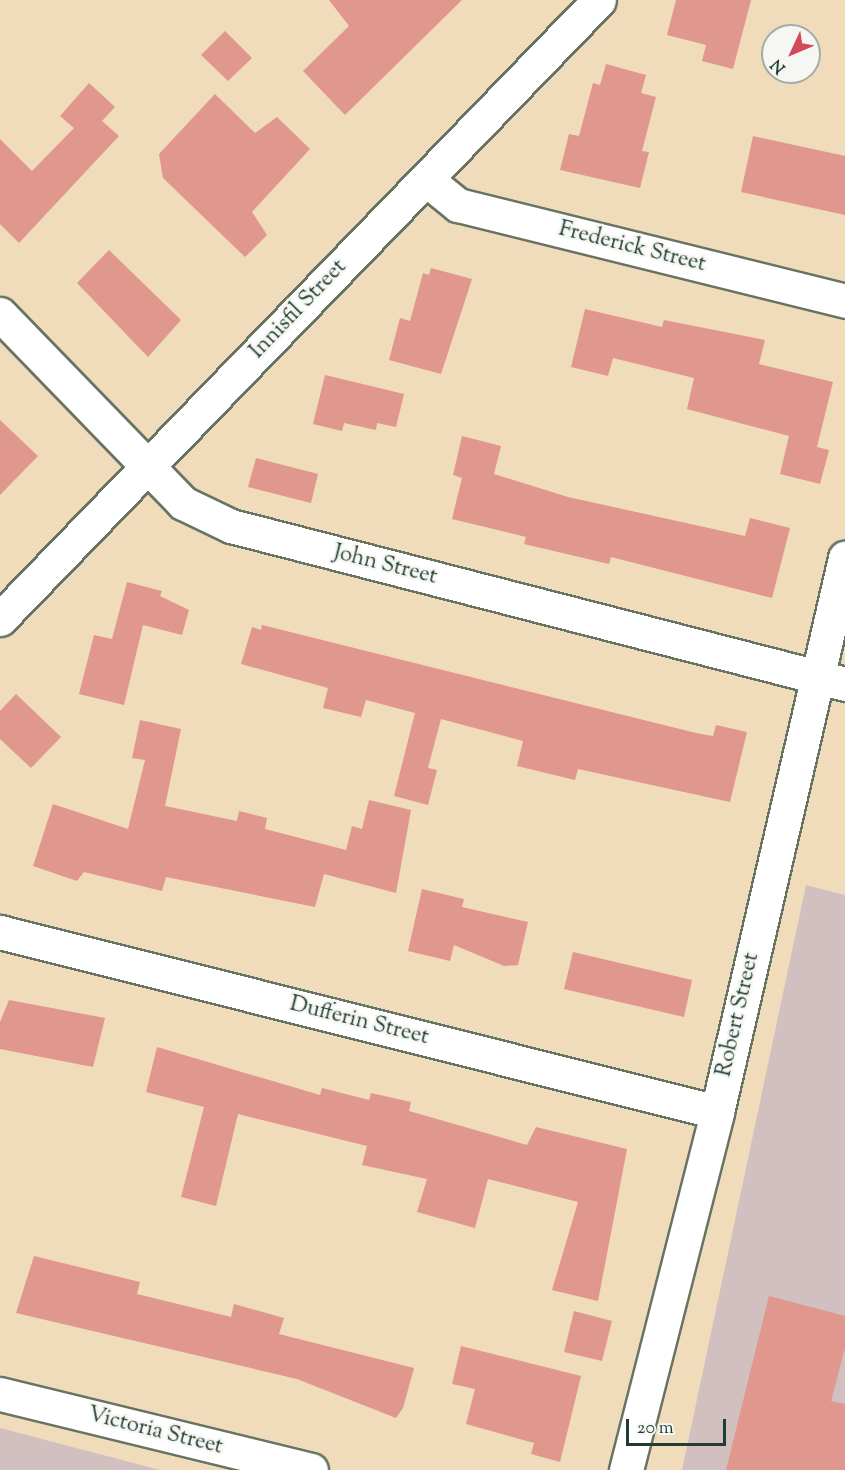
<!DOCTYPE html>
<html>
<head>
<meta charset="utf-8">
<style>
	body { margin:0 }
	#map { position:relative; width:845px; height:1470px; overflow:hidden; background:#f0dbba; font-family:"Sorts Mill Goudy",serif }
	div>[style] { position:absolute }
	.industrial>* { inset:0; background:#d2bfbf }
	.building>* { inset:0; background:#e0978d }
	.roads { filter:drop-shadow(2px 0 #687463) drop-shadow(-2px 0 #687463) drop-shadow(0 2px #687463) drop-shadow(0 -2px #687463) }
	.minor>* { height:33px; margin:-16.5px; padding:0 16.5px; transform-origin:16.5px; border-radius:16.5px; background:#fff }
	span { translate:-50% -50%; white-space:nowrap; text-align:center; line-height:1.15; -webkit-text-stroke:5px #f6f6f2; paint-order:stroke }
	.street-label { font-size:22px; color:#1f3d34 }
	.north { position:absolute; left:761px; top:24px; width:60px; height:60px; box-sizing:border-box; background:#f6f6f2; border:2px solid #a0aca6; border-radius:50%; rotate:226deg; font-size:16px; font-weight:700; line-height:24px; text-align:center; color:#1f3d34 }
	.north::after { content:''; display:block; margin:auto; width:21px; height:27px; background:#d1495b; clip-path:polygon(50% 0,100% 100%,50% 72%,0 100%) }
	.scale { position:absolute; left:626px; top:1419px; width:100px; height:27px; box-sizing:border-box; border:3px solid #1f3d34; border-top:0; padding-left:8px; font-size:18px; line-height:21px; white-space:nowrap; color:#1f3d34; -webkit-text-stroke:4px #f6f6f2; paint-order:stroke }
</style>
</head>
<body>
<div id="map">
	<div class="industrial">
		<i style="clip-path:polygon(806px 885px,845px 895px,845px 1470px,682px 1470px)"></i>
		<i style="clip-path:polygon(0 1428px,160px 1470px,0 1470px)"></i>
	</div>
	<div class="building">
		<i style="clip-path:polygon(329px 0,462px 0,345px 115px,303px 71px,349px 26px)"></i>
		<i style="clip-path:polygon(676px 0,751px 0,733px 69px,702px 61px,706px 45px,667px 35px)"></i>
		<i style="clip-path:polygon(225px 31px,252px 58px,228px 81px,201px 55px)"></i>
		<i style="clip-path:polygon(606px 64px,646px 75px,641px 93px,656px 97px,642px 151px,649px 152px,640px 188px,560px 170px,569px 134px,579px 136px,593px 83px,600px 85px)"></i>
		<i style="clip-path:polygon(89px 83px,115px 107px,102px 121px,119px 136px,19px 243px,0 224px,0 139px,32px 171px,74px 128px,60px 116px)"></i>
		<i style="clip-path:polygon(215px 94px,255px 133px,277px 117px,310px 149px,252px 212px,267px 235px,245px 257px,163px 178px,159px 154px)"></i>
		<i style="clip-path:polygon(753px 136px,845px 156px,845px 215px,741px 192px)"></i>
		<i style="clip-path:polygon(109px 250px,181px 320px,148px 357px,77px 283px)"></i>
		<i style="clip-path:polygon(431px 268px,472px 279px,441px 374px,389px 360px,400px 318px,410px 321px,423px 273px,429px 275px)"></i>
		<i style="clip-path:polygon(585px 309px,662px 327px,664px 320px,765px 340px,759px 364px,833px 382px,817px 447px,829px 450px,820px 484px,780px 474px,789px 436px,687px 409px,694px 378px,613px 358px,608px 376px,571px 367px)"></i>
		<i style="clip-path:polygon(325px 375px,404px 394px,396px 427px,377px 423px,376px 430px,344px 423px,342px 431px,313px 424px)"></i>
		<i style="clip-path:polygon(0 420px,38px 456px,0 495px)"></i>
		<i style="clip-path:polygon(462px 436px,501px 446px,494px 474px,568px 497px,745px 536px,750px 518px,790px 528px,772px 598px,611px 557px,609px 564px,524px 544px,526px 537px,452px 519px,462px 478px,453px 475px)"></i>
		<i style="clip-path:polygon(256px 458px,318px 474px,311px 503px,248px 487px)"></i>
		<i style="clip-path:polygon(127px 582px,162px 591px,160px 596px,189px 610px,182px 635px,143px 625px,124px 705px,79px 694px,94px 635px,112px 639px)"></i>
		<i style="clip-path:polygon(262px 625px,696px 733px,713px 736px,716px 725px,747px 732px,730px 802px,578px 769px,575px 780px,517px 766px,523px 741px,441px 719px,428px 768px,437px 770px,428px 805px,394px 796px,415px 713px,366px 700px,361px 717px,323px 708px,328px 688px,241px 664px,252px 627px,261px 630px)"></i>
		<i style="clip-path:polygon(16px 694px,61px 737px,31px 768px,0 739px,0 711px)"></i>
		<i style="clip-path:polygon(140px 720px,181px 729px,165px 806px,237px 821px,239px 811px,267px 818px,265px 829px,346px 850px,352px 826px,362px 829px,369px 800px,411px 810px,396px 893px,324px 874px,315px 907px,166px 877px,162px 891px,84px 872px,77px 881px,33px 866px,53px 804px,128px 829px,145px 760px,132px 758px)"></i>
		<i style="clip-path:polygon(422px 889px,464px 899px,462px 907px,528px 922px,518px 965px,504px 966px,454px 945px,450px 961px,408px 951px)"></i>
		<i style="clip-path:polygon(573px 952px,692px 980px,684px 1017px,564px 989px)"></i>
		<i style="clip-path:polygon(9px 1000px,105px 1018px,93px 1067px,0 1049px,0 1022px)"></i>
		<i style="clip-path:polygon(157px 1047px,320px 1095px,322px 1088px,369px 1100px,371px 1093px,411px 1102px,409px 1111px,527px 1145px,536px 1127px,627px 1149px,598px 1301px,552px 1290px,578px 1202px,488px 1179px,475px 1228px,417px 1212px,427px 1179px,362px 1165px,367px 1146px,238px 1114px,216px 1206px,181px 1197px,204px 1107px,146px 1092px)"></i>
		<i style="clip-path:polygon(34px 1256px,140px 1282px,137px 1294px,231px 1317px,234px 1304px,284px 1318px,279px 1334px,414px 1368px,403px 1408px,396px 1418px,297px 1379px,16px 1313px)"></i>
		<i style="clip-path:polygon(769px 1296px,845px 1316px,845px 1348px,831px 1401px,845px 1404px,845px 1470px,726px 1470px)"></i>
		<i style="clip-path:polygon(574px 1311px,612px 1321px,602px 1361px,564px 1352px)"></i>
		<i style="clip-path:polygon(461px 1346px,581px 1376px,560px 1462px,531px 1454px,534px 1443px,466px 1424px,475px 1389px,452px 1384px)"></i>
	</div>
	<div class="roads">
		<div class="minor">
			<i style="left:427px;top:180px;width:40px;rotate:39deg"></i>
			<i style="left:458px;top:205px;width:399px;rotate:13.9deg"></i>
			<i style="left:0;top:314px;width:263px;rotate:45.9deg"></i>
			<i style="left:183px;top:503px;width:53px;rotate:25.6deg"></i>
			<i style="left:231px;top:526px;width:634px;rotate:14.43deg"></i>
			<i style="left:0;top:619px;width:861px;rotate:-45.94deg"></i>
			<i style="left:0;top:932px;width:739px;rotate:14.09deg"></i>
			<i style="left:0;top:1394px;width:320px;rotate:13.7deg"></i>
			<i style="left:626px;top:1470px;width:369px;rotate:-75.7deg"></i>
			<i style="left:717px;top:1112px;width:569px;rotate:-76.99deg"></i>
		</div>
	</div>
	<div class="street-label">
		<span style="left:632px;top:248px;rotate:14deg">Frederick Street</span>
		<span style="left:299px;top:310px;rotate:-46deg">Innisfil Street</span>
		<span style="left:385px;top:566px;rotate:14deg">John Street</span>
		<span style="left:739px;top:1015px;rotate:-77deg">Robert Street</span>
		<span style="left:359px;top:1022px;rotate:14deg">Dufferin Street</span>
		<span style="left:155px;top:1432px;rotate:14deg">Victoria Street</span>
	</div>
	<div class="north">N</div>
	<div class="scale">20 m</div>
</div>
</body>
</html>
